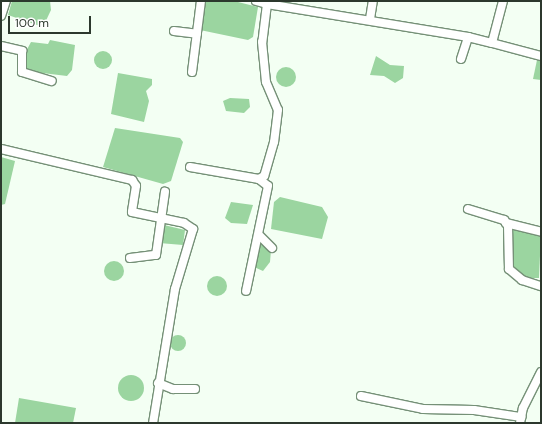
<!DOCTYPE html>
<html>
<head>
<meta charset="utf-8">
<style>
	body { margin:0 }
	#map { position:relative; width:542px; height:424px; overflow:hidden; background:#f3fff3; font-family:"DM Sans",sans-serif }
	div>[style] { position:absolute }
	.water>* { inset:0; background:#9bd5a0 }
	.round { border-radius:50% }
	.roads { filter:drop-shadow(1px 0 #759077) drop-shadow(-1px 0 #759077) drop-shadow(0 1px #759077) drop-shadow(0 -1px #759077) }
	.minor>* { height:8px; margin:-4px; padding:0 4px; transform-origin:4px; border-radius:4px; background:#fff }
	span { translate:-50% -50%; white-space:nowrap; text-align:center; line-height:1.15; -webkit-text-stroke:3px #fff; paint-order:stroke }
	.frame { position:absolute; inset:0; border:2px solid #2c382d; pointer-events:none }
	.scale { position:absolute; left:8px; top:16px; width:83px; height:18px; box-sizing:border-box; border:2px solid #2c382d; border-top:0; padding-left:5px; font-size:12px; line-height:14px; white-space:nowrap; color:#2c382d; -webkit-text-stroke:3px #fff; paint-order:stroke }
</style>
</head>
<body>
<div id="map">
	<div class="water">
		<i style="clip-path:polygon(12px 1px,50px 1px,51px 10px,43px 27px,8px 15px)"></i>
		<i style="clip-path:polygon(203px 1px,234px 1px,258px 7px,253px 37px,248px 40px,200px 30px)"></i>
		<i style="clip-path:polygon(50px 40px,75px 45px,72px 70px,67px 76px,26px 71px,23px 57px,31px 42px,48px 44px)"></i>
		<i class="round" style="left:94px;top:51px;width:18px;height:18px"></i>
		<i style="clip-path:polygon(376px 56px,390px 65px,404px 66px,403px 78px,395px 83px,384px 76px,370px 75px)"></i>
		<i style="clip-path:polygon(537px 60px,541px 61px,541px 80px,533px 79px)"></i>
		<i class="round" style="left:276px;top:67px;width:20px;height:20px"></i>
		<i style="clip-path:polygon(118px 73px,152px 79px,152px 85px,146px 91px,149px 101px,144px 122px,111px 114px)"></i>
		<i style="clip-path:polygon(230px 98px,249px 99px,250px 107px,244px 113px,226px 111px,223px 101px)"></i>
		<i style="clip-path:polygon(115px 128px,180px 138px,183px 142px,171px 181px,163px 184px,103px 167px)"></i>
		<i style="clip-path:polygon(1px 157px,15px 161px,5px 204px,1px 205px)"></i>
		<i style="clip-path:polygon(280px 197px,322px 207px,328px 217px,322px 239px,271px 229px,274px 202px)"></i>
		<i style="clip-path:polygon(231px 202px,253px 205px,247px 224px,231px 223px,225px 218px)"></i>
		<i style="clip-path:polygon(164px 225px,185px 230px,183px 245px,159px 243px)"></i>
		<i style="clip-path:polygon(513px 229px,541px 233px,539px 278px,523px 278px,513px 270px)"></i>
		<i style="clip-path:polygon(261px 242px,271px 250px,270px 262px,263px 271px,254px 267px,257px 243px)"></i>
		<i class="round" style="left:104px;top:261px;width:20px;height:20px"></i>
		<i class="round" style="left:207px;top:276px;width:20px;height:20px"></i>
		<i class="round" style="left:170px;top:335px;width:16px;height:16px"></i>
		<i class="round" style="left:118px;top:375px;width:26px;height:26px"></i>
		<i style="clip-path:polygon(19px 398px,76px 408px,73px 423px,15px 423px)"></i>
	</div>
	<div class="roads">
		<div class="minor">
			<i style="left:256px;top:1px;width:11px;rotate:15deg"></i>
			<i style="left:267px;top:4px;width:38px;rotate:97deg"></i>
			<i style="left:262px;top:42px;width:40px;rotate:84.3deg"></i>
			<i style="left:266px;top:82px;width:30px;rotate:67deg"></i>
			<i style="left:278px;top:110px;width:32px;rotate:97deg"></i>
			<i style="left:274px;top:142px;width:35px;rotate:106deg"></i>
			<i style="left:264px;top:176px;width:6px;rotate:149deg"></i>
			<i style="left:503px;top:1px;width:43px;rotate:104.7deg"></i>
			<i style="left:492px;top:43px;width:51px;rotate:14.9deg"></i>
			<i style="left:267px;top:4px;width:204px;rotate:9.3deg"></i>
			<i style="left:1px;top:16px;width:16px;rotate:-72deg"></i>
			<i style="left:370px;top:19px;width:18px;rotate:-81deg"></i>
			<i style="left:174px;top:31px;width:23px;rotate:7deg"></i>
			<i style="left:1px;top:46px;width:22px;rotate:13deg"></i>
			<i style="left:22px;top:51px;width:21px;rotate:90deg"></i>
			<i style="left:22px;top:72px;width:31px;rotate:17deg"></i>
			<i style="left:461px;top:59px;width:23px;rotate:-72deg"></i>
			<i style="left:468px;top:37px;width:25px;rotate:14deg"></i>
			<i style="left:192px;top:72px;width:72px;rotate:-82.8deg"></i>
			<i style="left:1px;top:149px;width:135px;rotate:13.3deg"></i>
			<i style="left:132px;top:180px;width:7px;rotate:56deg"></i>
			<i style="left:136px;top:186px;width:26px;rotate:99deg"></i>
			<i style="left:132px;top:212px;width:53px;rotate:11.9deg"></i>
			<i style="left:184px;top:223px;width:11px;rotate:34deg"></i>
			<i style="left:193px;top:229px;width:63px;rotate:106.7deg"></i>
			<i style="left:175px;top:289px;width:136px;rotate:99.3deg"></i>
			<i style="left:190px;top:167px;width:70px;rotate:9.9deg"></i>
			<i style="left:259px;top:179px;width:11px;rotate:38deg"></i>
			<i style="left:268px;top:186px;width:107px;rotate:101.8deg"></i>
			<i style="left:468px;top:209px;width:38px;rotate:17deg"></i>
			<i style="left:504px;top:220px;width:7px;rotate:56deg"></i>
			<i style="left:508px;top:226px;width:43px;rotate:88.7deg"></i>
			<i style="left:509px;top:269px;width:17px;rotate:40deg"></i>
			<i style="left:522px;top:280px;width:20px;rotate:18deg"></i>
			<i style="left:506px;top:223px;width:36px;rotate:14deg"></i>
			<i style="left:260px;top:236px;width:17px;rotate:45deg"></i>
			<i style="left:130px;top:258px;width:26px;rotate:-7deg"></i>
			<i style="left:156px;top:255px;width:64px;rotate:-81.9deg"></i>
			<i style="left:158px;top:383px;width:16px;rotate:22deg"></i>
			<i style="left:173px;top:389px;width:22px"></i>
			<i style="left:361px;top:396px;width:63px;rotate:11.8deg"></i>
			<i style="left:423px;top:409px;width:51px;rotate:1.1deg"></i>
			<i style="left:474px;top:410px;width:48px;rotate:8.5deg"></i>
			<i style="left:520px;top:423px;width:15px;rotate:-79deg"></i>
			<i style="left:523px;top:408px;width:40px;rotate:-63.4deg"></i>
		</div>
	</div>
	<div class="frame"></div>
	<div class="scale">100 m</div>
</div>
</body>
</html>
